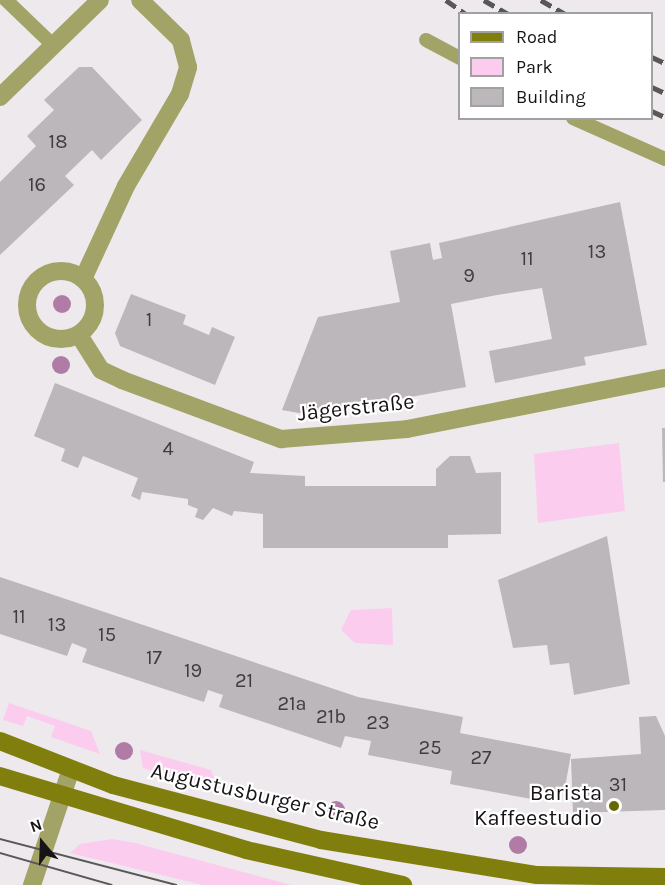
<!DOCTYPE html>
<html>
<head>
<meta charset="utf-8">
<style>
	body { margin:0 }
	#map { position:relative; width:665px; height:885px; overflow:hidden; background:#eee9ed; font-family:Karla,sans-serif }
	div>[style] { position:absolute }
	.green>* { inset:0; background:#fbccee }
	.building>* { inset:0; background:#bcb7bb }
	.service>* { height:14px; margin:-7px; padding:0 7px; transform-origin:7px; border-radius:7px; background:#a2a367 }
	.minor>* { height:18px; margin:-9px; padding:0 9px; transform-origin:9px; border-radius:9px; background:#a2a367 }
	.minor>.ring { margin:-9px; padding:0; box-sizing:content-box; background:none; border:18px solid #a2a367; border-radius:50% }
	.secondary>* { height:18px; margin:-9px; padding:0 9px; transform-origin:9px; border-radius:9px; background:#807f0d }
	.tram>* { height:1.5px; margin:-0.75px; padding:0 0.75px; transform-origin:0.75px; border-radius:0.75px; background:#5a5759 }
	.rail>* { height:4.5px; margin-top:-2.25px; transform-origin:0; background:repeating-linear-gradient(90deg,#5a5759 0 12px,transparent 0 18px) }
	.trees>* { width:18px; height:18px; margin:-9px; border-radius:50%; background:#b07ca6 }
	.dots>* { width:16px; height:16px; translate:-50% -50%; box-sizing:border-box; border:3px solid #fff; border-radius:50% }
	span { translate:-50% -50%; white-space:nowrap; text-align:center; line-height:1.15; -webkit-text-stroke:4.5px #fff; paint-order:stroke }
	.number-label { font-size:20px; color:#403d3e }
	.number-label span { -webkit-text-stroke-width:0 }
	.street-label { font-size:22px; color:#161415 }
	.poi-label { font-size:22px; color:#161415 }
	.right { translate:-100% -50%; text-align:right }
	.legend { position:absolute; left:458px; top:12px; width:195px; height:108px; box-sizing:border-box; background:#fff; border:2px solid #a2a1a1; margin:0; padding:8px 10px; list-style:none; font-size:18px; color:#161415 }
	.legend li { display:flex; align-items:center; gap:12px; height:30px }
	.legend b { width:30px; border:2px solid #a2a1a1 }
	.north { position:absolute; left:12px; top:813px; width:60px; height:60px; -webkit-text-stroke:4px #fff; paint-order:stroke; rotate:341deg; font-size:16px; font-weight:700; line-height:24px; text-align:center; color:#161415 }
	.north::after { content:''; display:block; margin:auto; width:21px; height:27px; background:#161415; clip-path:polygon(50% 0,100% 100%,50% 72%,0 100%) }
</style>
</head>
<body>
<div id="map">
	<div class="green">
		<i style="clip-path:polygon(619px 443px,625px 511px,538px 523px,534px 454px)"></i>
		<i style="clip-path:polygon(392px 608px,393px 645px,355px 643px,341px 630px,351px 610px)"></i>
		<i style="clip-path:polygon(9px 703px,91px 731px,100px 754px,51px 737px,55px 726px,27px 716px,23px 726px,3px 720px)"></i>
		<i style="clip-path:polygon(140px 750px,211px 770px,219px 791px,143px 768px)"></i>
		<i style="clip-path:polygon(112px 839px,135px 843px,291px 885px,203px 885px,70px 853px,80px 844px)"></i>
	</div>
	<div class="building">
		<i style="clip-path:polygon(79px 67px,92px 67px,142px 120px,101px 160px,92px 150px,65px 176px,74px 185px,0 255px,0 182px,36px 146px,27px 136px,54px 110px,44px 100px)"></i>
		<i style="clip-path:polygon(620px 202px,647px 345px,584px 357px,586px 365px,495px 383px,489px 351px,552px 339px,542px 288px,497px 295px,451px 304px,466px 387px,310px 415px,282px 410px,318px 317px,400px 302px,390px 251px,430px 243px,433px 260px,442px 258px,439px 243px)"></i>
		<i style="clip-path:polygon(131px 294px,186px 315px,183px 324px,209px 335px,212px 327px,235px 337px,215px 385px,120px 346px,115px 333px)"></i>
		<i style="clip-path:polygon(55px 383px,254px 462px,250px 473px,305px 476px,305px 486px,436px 486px,436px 469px,450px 456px,470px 456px,476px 473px,501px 472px,501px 534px,448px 535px,448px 548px,263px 548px,263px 514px,234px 511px,232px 516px,213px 508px,203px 520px,195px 517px,198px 509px,188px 505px,188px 499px,142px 492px,140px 500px,131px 496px,138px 478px,83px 456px,78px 468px,61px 461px,65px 449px,34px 436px)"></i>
		<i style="clip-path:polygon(662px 428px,665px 428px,665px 482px,663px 482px)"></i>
		<i style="clip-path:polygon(607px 536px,630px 684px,574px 695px,569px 663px,550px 665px,547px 645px,513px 648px,498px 580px)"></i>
		<i style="clip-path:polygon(0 577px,358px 697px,463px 717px,460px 733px,571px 754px,564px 793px,539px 788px,537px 800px,450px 784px,452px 771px,368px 755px,371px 741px,345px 736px,341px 748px,219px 707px,223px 695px,208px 690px,204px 702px,82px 662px,87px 649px,72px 643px,67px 656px,0 634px)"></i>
		<i style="clip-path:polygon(656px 716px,665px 736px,665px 810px,573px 813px,571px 759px,641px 754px,639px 717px)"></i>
	</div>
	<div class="service">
		<i style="left:6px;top:0;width:66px;rotate:43.8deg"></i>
		<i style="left:426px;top:40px;width:38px;rotate:28deg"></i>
		<i style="left:573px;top:118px;width:101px;rotate:24deg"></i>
	</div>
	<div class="minor">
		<i style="left:0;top:97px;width:139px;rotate:-44.1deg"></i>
		<i class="ring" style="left:27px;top:271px;width:50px;height:50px"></i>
		<i style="left:83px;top:279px;width:102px;rotate:-65.2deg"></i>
		<i style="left:126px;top:186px;width:107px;rotate:-59.6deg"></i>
		<i style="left:180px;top:94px;width:28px;rotate:-73deg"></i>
		<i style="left:188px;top:67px;width:28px;rotate:-105deg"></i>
		<i style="left:181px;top:40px;width:57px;rotate:-135.7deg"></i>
		<i style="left:79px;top:335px;width:41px;rotate:57.8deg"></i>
		<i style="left:101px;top:370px;width:23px;rotate:25deg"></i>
		<i style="left:122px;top:380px;width:170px;rotate:20.4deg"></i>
		<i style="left:281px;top:439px;width:126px;rotate:-4.5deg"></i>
		<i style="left:407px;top:429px;width:263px;rotate:-11.2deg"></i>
		<i style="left:32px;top:885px;width:119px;rotate:-71.4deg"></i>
	</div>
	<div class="secondary">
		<i style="left:0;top:741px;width:121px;rotate:21.3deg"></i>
		<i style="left:113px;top:785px;width:215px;rotate:14.8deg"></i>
		<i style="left:321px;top:840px;width:219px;rotate:9.2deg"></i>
		<i style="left:537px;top:875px;width:128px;rotate:0.9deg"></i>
		<i style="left:0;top:776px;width:257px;rotate:16.7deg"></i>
		<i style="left:246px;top:850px;width:161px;rotate:12.6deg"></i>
	</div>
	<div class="tram">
		<i style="left:0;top:839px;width:182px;rotate:14.6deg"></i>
		<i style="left:0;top:853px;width:116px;rotate:15.9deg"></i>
	</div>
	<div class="rail">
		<i style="left:446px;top:0;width:24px;rotate:35deg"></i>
		<i style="left:484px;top:0;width:28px;rotate:30deg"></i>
		<i style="left:541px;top:0;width:28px;rotate:30deg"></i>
		<i style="left:652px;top:57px;width:14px;rotate:25deg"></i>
		<i style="left:652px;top:87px;width:14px;rotate:25deg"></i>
		<i style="left:652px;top:111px;width:14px;rotate:25deg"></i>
	</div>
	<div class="trees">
		<i style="left:62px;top:304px"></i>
		<i style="left:61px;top:365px"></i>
		<i style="left:124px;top:751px"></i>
		<i style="left:336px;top:810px"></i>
		<i style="left:518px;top:845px"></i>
	</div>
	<div class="dots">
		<i style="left:614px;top:806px;background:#686701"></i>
	</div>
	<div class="number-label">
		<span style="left:58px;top:141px">18</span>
		<span style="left:37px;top:184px">16</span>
		<span style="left:597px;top:251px">13</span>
		<span style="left:527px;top:258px">11</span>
		<span style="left:469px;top:275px">9</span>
		<span style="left:149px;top:319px">1</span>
		<span style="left:168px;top:448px">4</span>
		<span style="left:19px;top:616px">11</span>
		<span style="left:57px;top:624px">13</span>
		<span style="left:107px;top:634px">15</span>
		<span style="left:154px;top:657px">17</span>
		<span style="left:193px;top:670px">19</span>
		<span style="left:244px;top:680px">21</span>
		<span style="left:292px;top:703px">21a</span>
		<span style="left:331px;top:716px">21b</span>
		<span style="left:378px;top:722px">23</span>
		<span style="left:430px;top:747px">25</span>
		<span style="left:481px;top:757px">27</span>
		<span style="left:618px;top:784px">31</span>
	</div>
	<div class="street-label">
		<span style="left:356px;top:408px;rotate:-6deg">Jägerstraße</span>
		<span style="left:265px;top:797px;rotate:13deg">Augustusburger Straße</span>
	</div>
	<div class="poi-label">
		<span class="right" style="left:602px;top:806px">Barista<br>Kaffeestudio</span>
	</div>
	<ul class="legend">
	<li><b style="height:8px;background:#807f0d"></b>Road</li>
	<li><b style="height:16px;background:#fbccee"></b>Park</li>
	<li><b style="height:16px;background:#bcb7bb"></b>Building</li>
	</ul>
	<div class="north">N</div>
</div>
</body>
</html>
